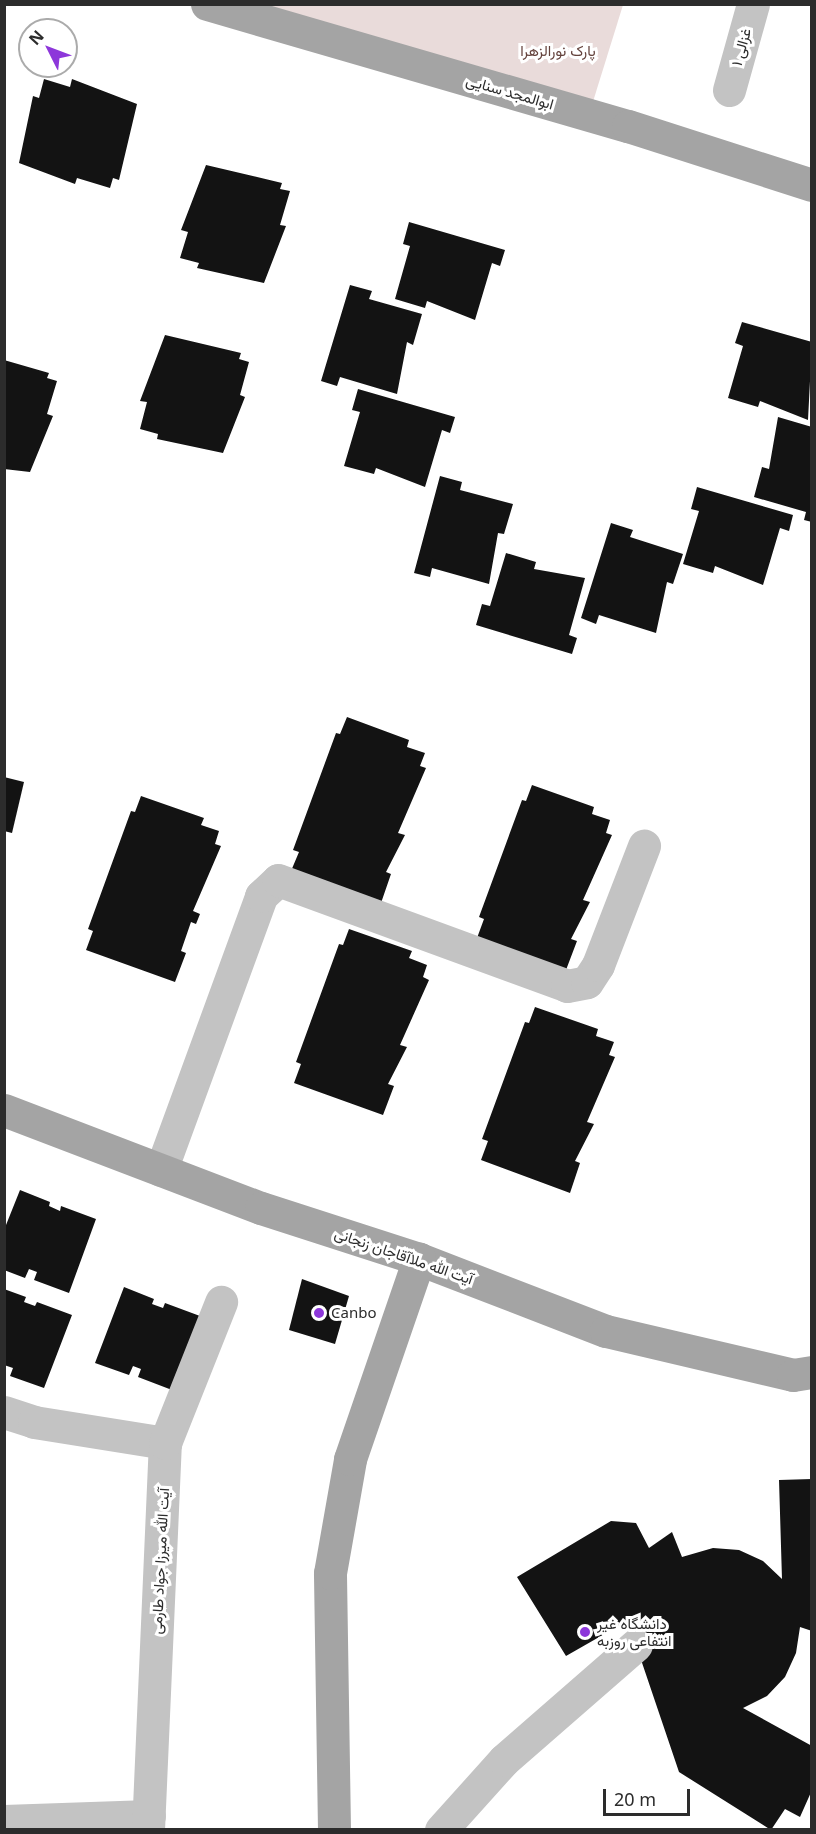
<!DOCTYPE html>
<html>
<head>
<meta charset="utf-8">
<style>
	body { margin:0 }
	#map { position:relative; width:816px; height:1834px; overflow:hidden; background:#fff; font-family:"Noto Sans",Vazirmatn,sans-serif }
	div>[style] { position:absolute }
	.green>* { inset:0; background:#e9dbda }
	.building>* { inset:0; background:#131313 }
	.minor>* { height:33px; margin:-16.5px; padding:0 16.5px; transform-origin:16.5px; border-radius:16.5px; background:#c3c3c3 }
	.major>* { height:33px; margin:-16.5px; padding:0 16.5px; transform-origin:16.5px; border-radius:16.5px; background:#a4a4a4 }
	.dots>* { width:16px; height:16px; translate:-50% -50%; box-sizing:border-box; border:3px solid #fff; border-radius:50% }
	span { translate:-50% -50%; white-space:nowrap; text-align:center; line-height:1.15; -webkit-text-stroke:6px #fff; paint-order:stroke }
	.street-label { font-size:15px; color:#2c2c2c }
	.park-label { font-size:15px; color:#64423c }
	.poi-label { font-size:15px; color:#2c2c2c }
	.left { translate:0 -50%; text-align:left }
	.frame { position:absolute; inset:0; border:6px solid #2c2c2c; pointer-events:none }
	.north { position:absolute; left:18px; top:18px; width:60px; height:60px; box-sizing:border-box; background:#fff; border:2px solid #ababab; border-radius:50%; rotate:312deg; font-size:16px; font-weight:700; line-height:24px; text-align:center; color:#2c2c2c }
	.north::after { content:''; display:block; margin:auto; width:21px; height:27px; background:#8d37da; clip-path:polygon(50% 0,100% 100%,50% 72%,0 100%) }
	.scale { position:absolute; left:603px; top:1789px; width:87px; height:27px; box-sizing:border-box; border:3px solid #2c2c2c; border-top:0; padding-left:8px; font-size:18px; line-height:21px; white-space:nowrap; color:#2c2c2c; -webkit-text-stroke:4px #fff; paint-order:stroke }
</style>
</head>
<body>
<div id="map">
	<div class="green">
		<div style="clip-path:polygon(244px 4px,623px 5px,591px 108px)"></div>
	</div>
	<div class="building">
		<div style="clip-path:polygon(44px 79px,70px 87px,72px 79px,137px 104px,119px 180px,113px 178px,110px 188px,77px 178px,75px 184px,19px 163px,33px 96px,39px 98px)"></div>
		<div style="clip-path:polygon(206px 165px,282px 183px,280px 189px,290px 191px,280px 225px,286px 226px,264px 283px,197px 268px,199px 263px,180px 258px,188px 232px,181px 230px)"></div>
		<div style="clip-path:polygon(409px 222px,505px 250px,500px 266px,492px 263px,475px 320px,427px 301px,425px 308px,395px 299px,410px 246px,403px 244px)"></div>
		<div style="clip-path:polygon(350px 285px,372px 291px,369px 299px,422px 314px,413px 345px,407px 342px,397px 394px,340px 377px,337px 386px,321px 381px)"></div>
		<div style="clip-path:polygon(742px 322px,812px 342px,808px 420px,760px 401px,758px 407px,728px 398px,743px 346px,735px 343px)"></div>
		<div style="clip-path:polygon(165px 335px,241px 353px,239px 359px,249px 362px,240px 395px,245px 397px,223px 453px,157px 439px,158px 434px,140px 429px,147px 402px,140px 401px)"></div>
		<div style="clip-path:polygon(4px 360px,49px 373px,47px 378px,57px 381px,47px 414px,53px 416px,30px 472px,4px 469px)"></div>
		<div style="clip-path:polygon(358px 389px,455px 417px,450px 433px,442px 430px,425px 487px,376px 468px,374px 474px,344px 466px,360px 412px,352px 410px)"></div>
		<div style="clip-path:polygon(778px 417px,812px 427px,812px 522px,804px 520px,806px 512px,754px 497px,762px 467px,769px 469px)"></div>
		<div style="clip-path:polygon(440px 476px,462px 482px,460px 490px,513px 504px,504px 534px,498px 533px,489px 584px,432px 568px,430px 577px,414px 573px)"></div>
		<div style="clip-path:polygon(697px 487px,793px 515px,789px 531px,780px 528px,763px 585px,715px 566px,713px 573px,683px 564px,699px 511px,691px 509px)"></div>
		<div style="clip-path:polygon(611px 523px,633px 530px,630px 537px,683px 554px,673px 584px,667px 582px,656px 633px,599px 615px,596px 624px,581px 618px)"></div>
		<div style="clip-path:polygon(506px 553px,536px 562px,534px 569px,585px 578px,569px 635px,577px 638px,572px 654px,476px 625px,482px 604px,490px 606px)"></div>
		<div style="clip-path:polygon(347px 717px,409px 740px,407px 747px,425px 753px,420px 766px,426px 768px,398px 833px,405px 835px,386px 872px,391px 874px,381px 903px,291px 871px,299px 852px,293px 850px,336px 733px,340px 734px)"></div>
		<div style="clip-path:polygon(4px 777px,24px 782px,12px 833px,4px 831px)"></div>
		<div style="clip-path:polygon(532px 785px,594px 807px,592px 814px,610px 820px,606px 833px,612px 835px,583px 900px,590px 902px,571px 939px,577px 941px,566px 970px,477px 938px,484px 919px,479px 917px,522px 800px,526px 801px)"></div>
		<div style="clip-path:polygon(141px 796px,204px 818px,201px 825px,219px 831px,215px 844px,221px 846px,193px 911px,200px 914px,196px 924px,191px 922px,181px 951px,186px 953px,175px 982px,86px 950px,93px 931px,88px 929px,131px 811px,135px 812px)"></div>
		<div style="clip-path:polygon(349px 929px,412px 951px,409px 958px,427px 965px,423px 977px,429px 980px,400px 1045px,407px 1047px,388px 1084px,394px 1086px,383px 1115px,294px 1083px,301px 1064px,296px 1062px,339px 944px,343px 945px)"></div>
		<div style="clip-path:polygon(535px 1007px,598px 1029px,596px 1036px,614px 1042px,609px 1055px,615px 1057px,587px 1122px,594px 1124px,575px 1161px,580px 1163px,570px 1193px,481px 1160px,488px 1141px,482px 1139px,525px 1022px,529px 1023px)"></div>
		<div style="clip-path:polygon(20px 1190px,50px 1202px,49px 1206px,60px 1211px,61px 1206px,96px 1219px,69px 1293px,34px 1280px,37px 1272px,29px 1269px,25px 1278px,4px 1270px,4px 1230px)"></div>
		<div style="clip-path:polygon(302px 1279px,349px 1296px,335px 1344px,289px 1330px)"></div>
		<div style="clip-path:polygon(124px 1287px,154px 1299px,152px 1304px,163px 1308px,165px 1303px,200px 1316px,172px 1390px,138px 1377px,141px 1369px,133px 1366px,129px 1375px,95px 1363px)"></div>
		<div style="clip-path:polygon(4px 1289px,26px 1297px,24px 1302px,35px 1306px,37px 1302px,72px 1315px,44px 1388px,10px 1376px,13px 1368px,4px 1365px)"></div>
		<div style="clip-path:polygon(812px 1479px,812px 1631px,800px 1627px,796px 1653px,785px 1677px,767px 1696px,743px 1708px,812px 1746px,812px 1790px,800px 1817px,785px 1809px,771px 1830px,679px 1772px,636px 1645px,636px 1616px,566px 1656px,517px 1577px,611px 1521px,636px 1523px,649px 1548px,672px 1532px,682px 1557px,713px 1548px,739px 1550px,763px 1561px,782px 1579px,779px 1480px)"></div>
	</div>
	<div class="minor">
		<div style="left:729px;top:90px;width:89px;rotate:-74.4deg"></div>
		<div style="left:161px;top:1170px;width:292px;rotate:-69.9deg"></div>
		<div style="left:261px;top:896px;width:23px;rotate:-43deg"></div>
		<div style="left:278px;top:880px;width:308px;rotate:20.1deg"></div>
		<div style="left:567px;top:986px;width:20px;rotate:-11deg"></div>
		<div style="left:587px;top:982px;width:20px;rotate:-57deg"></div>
		<div style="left:598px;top:965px;width:128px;rotate:-68.9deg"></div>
		<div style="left:4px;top:1412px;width:32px;rotate:18deg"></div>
		<div style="left:34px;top:1422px;width:133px;rotate:9.1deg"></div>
		<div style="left:4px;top:1821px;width:145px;rotate:-2deg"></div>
		<div style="left:148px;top:1830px;width:387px;rotate:-87.5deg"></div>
		<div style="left:165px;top:1443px;width:152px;rotate:-68.3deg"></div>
		<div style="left:441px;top:1830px;width:94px;rotate:-48deg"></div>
		<div style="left:504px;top:1760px;width:175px;rotate:-41.1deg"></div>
	</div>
	<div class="major">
		<div style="left:207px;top:4px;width:438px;rotate:16.2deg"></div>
		<div style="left:628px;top:126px;width:193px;rotate:17.8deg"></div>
		<div style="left:4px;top:1110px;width:275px;rotate:20.9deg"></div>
		<div style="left:261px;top:1208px;width:166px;rotate:17.9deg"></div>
		<div style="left:419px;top:1259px;width:200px;rotate:21.1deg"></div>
		<div style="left:606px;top:1331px;width:192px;rotate:13.2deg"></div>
		<div style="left:793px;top:1375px;width:19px;rotate:-9deg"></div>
		<div style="left:334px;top:1830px;width:257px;rotate:-90.9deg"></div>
		<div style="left:330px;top:1573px;width:116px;rotate:-80deg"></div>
		<div style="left:350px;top:1459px;width:212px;rotate:-71deg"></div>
	</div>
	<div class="dots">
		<div style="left:319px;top:1313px;background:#8d37da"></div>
		<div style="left:585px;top:1632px;background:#8d37da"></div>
	</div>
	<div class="street-label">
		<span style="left:741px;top:47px;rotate:-75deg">غزالی ۱</span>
		<span style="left:510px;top:92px;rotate:16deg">ابوالمجد سنایی</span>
		<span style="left:404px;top:1256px;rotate:19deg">آیت الله ملاآقاجان زنجانی</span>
		<span style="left:160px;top:1561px;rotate:-87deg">آیت الله میرزا جواد طارمی</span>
	</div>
	<div class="park-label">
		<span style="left:558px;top:51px">پارک نورالزهرا</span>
	</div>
	<div class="poi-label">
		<span class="left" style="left:331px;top:1313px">Canbo</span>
		<span class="left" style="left:597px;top:1632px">دانشگاه غیر<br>انتفاعی روزبه</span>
	</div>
	<div class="frame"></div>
	<div class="north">N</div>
	<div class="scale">20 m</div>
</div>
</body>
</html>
